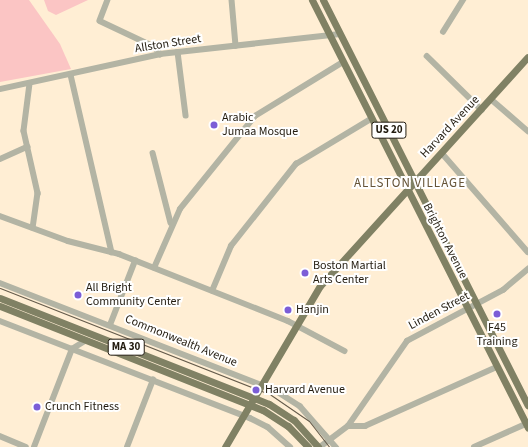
<!DOCTYPE html>
<html>
<head>
<meta charset="utf-8">
<style>
	body { margin:0 }
	#map { position:relative; width:528px; height:447px; overflow:hidden; background:#ffeed4; font-family:"Source Sans 3",sans-serif }
	div>[style] { position:absolute }
	.green>* { inset:0; background:#fbc5c4 }
	.minor>* { height:5.5px; margin:-2.75px; padding:0 2.75px; transform-origin:2.75px; border-radius:2.75px; background:#b3b4a4 }
	.major>* { height:7px; margin:-3.5px; padding:0 3.5px; transform-origin:3.5px; border-radius:3.5px; background:#808164 }
	.tram>* { height:1px; margin:-0.5px; padding:0 0.5px; transform-origin:0.5px; border-radius:0.5px; background:#655b4b }
	.dots>* { width:11px; height:11px; translate:-50% -50%; box-sizing:border-box; border:2px solid #fff; border-radius:50% }
	span { translate:-50% -50%; white-space:nowrap; text-align:center; line-height:1.15; -webkit-text-stroke:4px #fff; paint-order:stroke }
	.shield-label span { padding:1px 3px; background:#fff; border:1px solid; border-radius:3px; -webkit-text-stroke-width:0 }
	.shield-label { font-size:11px; color:#221b0f; font-weight:700 }
	.street-label { font-size:12px; color:#221b0f }
	.poi-label { font-size:12px; color:#221b0f }
	.left { translate:0 -50%; text-align:left }
	.neighbourhood-label { font-size:13px; color:#665437; letter-spacing:1px }
</style>
</head>
<body>
<div id="map">
	<div class="green">
		<div style="clip-path:polygon(0 0,29px 0,60px 44px,71px 69px,0 82px)"></div>
		<div style="clip-path:polygon(44px 0,88px 0,56px 15px,48px 11px)"></div>
	</div>
	<div class="minor">
		<div style="left:108px;top:0;width:22px;rotate:111deg"></div>
		<div style="left:100px;top:21px;width:61px;rotate:25.3deg"></div>
		<div style="left:155px;top:47px;width:9px;rotate:54deg"></div>
		<div style="left:232px;top:0;width:46px;rotate:85deg"></div>
		<div style="left:443px;top:32px;width:38px;rotate:-58deg"></div>
		<div style="left:178px;top:52px;width:64px;rotate:82.8deg"></div>
		<div style="left:427px;top:56px;width:77px;rotate:44.5deg"></div>
		<div style="left:71px;top:75px;width:182px;rotate:77deg"></div>
		<div style="left:30px;top:84px;width:47px;rotate:97.3deg"></div>
		<div style="left:24px;top:131px;width:64px;rotate:77.3deg"></div>
		<div style="left:38px;top:193px;width:35px;rotate:98deg"></div>
		<div style="left:0;top:89px;width:164px;rotate:-12.3deg"></div>
		<div style="left:160px;top:54px;width:181px;rotate:-6.3deg"></div>
		<div style="left:491px;top:99px;width:49px;rotate:40.9deg"></div>
		<div style="left:153px;top:153px;width:72px;rotate:75.6deg"></div>
		<div style="left:442px;top:153px;width:131px;rotate:49deg"></div>
		<div style="left:0;top:159px;width:30px;rotate:-24deg"></div>
		<div style="left:0;top:216px;width:72px;rotate:20.2deg"></div>
		<div style="left:68px;top:241px;width:53px;rotate:14.3deg"></div>
		<div style="left:119px;top:254px;width:182px;rotate:21.6deg"></div>
		<div style="left:288px;top:321px;width:64px;rotate:27.8deg"></div>
		<div style="left:154px;top:268px;width:64px;rotate:-66.2deg"></div>
		<div style="left:180px;top:209px;width:119px;rotate:-51.1deg"></div>
		<div style="left:255px;top:116px;width:103px;rotate:-31.5deg"></div>
		<div style="left:0;top:283px;width:295px;rotate:21.3deg"></div>
		<div style="left:275px;top:390px;width:30px;rotate:33deg"></div>
		<div style="left:300px;top:406px;width:55px;rotate:48.7deg"></div>
		<div style="left:212px;top:291px;width:49px;rotate:-67.1deg"></div>
		<div style="left:231px;top:246px;width:105px;rotate:-51.6deg"></div>
		<div style="left:296px;top:164px;width:87px;rotate:-31deg"></div>
		<div style="left:0;top:321px;width:268px;rotate:21.2deg"></div>
		<div style="left:250px;top:418px;width:20px;rotate:27deg"></div>
		<div style="left:268px;top:427px;width:30px;rotate:42deg"></div>
		<div style="left:110px;top:325px;width:69px;rotate:-68.7deg"></div>
		<div style="left:348px;top:426px;width:17px"></div>
		<div style="left:365px;top:426px;width:145px;rotate:-24.1deg"></div>
		<div style="left:0;top:436px;width:28px;rotate:23deg"></div>
		<div style="left:34px;top:447px;width:105px;rotate:-68.8deg"></div>
		<div style="left:72px;top:349px;width:15px;rotate:-32deg"></div>
		<div style="left:127px;top:447px;width:72px;rotate:-68.8deg"></div>
		<div style="left:320px;top:447px;width:35px;rotate:-37deg"></div>
		<div style="left:348px;top:426px;width:103px;rotate:-55.2deg"></div>
		<div style="left:407px;top:341px;width:109px;rotate:-28deg"></div>
		<div style="left:503px;top:290px;width:33px;rotate:-40deg"></div>
		<div style="left:474px;top:447px;width:59px;rotate:-24deg"></div>
	</div>
	<div class="major">
		<div style="left:312px;top:0;width:479px;rotate:63.2deg"></div>
		<div style="left:323px;top:0;width:454px;rotate:63.2deg"></div>
		<div style="left:0;top:298px;width:289px;rotate:21.5deg"></div>
		<div style="left:269px;top:404px;width:30px;rotate:33deg"></div>
		<div style="left:294px;top:420px;width:36px;rotate:48deg"></div>
		<div style="left:0;top:306px;width:283px;rotate:21.6deg"></div>
		<div style="left:263px;top:410px;width:30px;rotate:33deg"></div>
		<div style="left:288px;top:426px;width:29px;rotate:46deg"></div>
		<div style="left:225px;top:447px;width:187px;rotate:-59.5deg"></div>
		<div style="left:320px;top:286px;width:309px;rotate:-47.8deg"></div>
	</div>
	<div class="tram">
		<div style="left:0;top:288px;width:291px;rotate:21.5deg"></div>
		<div style="left:271px;top:395px;width:46px;rotate:34.4deg"></div>
		<div style="left:309px;top:421px;width:33px;rotate:52deg"></div>
	</div>
	<div class="dots">
		<div style="left:214px;top:125px;background:#7b5dd7"></div>
		<div style="left:305px;top:273px;background:#7b5dd7"></div>
		<div style="left:78px;top:295px;background:#7b5dd7"></div>
		<div style="left:288px;top:310px;background:#7b5dd7"></div>
		<div style="left:497px;top:314px;background:#7b5dd7"></div>
		<div style="left:256px;top:390px;background:#7b5dd7"></div>
		<div style="left:37px;top:407px;background:#7b5dd7"></div>
	</div>
	<div class="shield-label">
		<span style="left:389px;top:130px">US 20</span>
		<span style="left:126px;top:347px">MA 30</span>
	</div>
	<div class="street-label">
		<span style="left:168px;top:44px;rotate:-9deg">Allston Street</span>
		<span style="left:450px;top:127px;rotate:-47deg">Harvard Avenue</span>
		<span style="left:445px;top:241px;rotate:63deg">Brighton Avenue</span>
		<span style="left:439px;top:311px;rotate:-28deg">Linden Street</span>
		<span style="left:181px;top:341px;rotate:22deg">Commonwealth Avenue</span>
	</div>
	<div class="poi-label">
		<span class="left" style="left:222px;top:125px">Arabic<br>Jumaa Mosque</span>
		<span class="left" style="left:313px;top:273px">Boston Martial<br>Arts Center</span>
		<span class="left" style="left:86px;top:295px">All Bright<br>Community Center</span>
		<span class="left" style="left:296px;top:310px">Hanjin</span>
		<span style="left:497px;top:335px">F45<br>Training</span>
		<span class="left" style="left:265px;top:390px">Harvard Avenue</span>
		<span class="left" style="left:45px;top:407px">Crunch Fitness</span>
	</div>
	<div class="neighbourhood-label">
		<span style="left:410px;top:183px">ALLSTON VILLAGE</span>
	</div>
</div>
</body>
</html>
